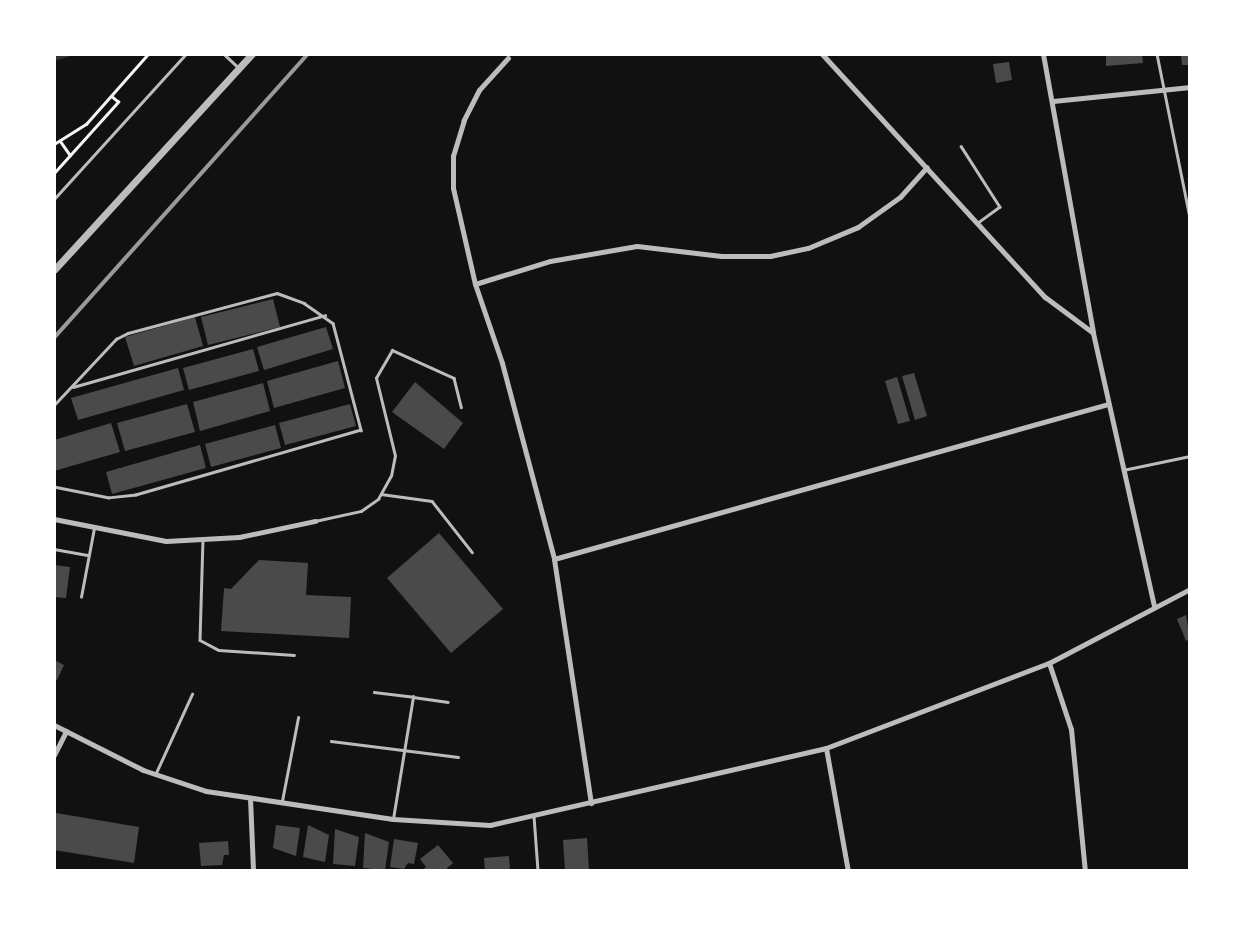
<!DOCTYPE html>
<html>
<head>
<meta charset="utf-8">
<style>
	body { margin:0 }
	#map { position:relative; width:1244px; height:925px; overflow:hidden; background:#111; font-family:Barlow,sans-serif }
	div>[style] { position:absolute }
	.stream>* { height:3.5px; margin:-1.75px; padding:0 1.75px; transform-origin:1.75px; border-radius:1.75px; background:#333 }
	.building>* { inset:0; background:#4a4a4a }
	.path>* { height:2.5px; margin:-1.25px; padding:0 1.25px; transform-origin:1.25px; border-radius:1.25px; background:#f5f5f5 }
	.service>* { height:2.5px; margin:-1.25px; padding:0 1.25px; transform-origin:1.25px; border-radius:1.25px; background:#bcbcbc }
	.minor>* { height:5px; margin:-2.5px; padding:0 2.5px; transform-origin:2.5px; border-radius:2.5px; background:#bcbcbc }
	.tertiary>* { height:7px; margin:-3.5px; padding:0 3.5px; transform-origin:3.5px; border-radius:3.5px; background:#bcbcbc }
	.rail>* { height:3.5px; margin:-1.75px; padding:0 1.75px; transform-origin:1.75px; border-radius:1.75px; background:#9a9a9a }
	span { translate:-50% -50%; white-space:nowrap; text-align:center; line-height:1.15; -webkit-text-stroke:5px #fff; paint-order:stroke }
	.frame { position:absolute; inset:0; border:56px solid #fff; pointer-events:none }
</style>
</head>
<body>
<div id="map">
	<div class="stream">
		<div style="left:54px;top:59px;width:17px;rotate:-17deg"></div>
	</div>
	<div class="building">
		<div style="clip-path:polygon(1106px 54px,1142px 54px,1143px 63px,1106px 66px)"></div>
		<div style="clip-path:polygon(1181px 54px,1190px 54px,1190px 65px,1182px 65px)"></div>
		<div style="clip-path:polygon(1009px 62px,1012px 80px,996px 83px,993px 64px)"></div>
		<div style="clip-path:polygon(273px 299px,280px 327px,208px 345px,201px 317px)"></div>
		<div style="clip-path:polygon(195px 317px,203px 346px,134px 366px,125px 337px)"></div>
		<div style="clip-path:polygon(326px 327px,333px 349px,264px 370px,257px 347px)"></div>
		<div style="clip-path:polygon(253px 349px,259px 371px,189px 390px,183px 368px)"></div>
		<div style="clip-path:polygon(338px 361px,345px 388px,274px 408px,267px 381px)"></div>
		<div style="clip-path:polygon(178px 368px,184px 390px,78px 420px,71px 398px)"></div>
		<div style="clip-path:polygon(914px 373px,927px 416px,915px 420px,902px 376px)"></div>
		<div style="clip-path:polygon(897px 377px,910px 421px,898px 424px,885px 381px)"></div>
		<div style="clip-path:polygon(415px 382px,463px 423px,444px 449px,392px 412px)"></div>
		<div style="clip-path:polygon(263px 383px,270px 411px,200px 431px,193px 402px)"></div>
		<div style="clip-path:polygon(187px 404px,195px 432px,125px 451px,117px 423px)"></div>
		<div style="clip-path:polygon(350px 404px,356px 426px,285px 445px,279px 423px)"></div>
		<div style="clip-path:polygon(111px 423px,120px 452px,54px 471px,54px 440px)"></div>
		<div style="clip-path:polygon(275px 425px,281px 448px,211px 467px,205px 444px)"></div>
		<div style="clip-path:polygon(200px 445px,206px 468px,112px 494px,106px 472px)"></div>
		<div style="clip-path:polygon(439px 533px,503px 609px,451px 653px,387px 578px)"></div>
		<div style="clip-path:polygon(259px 560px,308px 563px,306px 595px,351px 597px,349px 638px,221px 631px,224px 588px,231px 589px)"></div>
		<div style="clip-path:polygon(54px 565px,70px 567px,66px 598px,54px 597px)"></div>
		<div style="clip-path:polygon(1186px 615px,1190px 639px,1186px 641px,1177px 619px)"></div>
		<div style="clip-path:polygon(54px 660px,64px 665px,57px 680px,54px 679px)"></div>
		<div style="clip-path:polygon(56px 813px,139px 827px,134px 863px,54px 850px)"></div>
		<div style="clip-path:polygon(276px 825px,300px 828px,296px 856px,273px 848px)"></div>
		<div style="clip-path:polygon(308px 825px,329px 835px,325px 862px,303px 857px)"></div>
		<div style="clip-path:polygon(335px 829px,359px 837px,355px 866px,333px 864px)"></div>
		<div style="clip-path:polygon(365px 833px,389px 842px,385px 870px,363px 868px)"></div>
		<div style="clip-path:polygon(587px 838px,589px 871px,565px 871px,563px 840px)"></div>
		<div style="clip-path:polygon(394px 839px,418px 843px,414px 864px,408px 863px,404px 869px,390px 867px)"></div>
		<div style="clip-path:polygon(228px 841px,229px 855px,224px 855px,222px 865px,201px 866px,199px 843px)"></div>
		<div style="clip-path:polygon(438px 845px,453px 863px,444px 871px,421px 871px,426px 867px,420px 859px)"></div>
		<div style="clip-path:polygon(509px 856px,510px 871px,485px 871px,484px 858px)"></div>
	</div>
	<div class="path">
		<div style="left:61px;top:142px;width:16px;rotate:55deg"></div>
		<div style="left:54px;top:144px;width:38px;rotate:-32deg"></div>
		<div style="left:86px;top:124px;width:94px;rotate:-48.5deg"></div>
		<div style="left:54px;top:173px;width:96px;rotate:-48deg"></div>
		<div style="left:118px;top:102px;width:8px;rotate:-140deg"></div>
	</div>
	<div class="service">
		<div style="left:224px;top:54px;width:18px;rotate:43deg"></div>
		<div style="left:1157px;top:54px;width:167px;rotate:78.6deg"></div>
		<div style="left:961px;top:146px;width:72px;rotate:57.4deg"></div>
		<div style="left:1000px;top:207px;width:26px;rotate:144deg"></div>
		<div style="left:54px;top:199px;width:196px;rotate:-47.7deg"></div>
		<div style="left:73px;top:387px;width:262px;rotate:-15.9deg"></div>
		<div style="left:54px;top:405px;width:91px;rotate:-46.8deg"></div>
		<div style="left:116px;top:339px;width:13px;rotate:-27deg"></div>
		<div style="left:128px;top:333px;width:154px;rotate:-15deg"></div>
		<div style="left:277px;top:293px;width:29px;rotate:20deg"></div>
		<div style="left:304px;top:303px;width:35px;rotate:35deg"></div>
		<div style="left:333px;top:323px;width:111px;rotate:75.3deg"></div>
		<div style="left:361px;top:430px;width:234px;rotate:163.9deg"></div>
		<div style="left:136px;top:495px;width:27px;rotate:174deg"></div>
		<div style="left:109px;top:498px;width:56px;rotate:-168.7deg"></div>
		<div style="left:1123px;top:470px;width:68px;rotate:-11.8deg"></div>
		<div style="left:381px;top:494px;width:51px;rotate:7.8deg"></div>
		<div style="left:432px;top:501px;width:65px;rotate:51.9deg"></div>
		<div style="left:315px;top:521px;width:47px;rotate:-12.3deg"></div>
		<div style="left:361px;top:511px;width:21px;rotate:-35deg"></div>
		<div style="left:378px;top:499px;width:26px;rotate:-61deg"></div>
		<div style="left:391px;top:476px;width:20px;rotate:-79deg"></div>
		<div style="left:395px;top:456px;width:80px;rotate:-103.7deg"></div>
		<div style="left:376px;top:378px;width:32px;rotate:-60deg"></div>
		<div style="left:392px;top:350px;width:68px;rotate:24.3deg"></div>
		<div style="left:454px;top:378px;width:30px;rotate:76deg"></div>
		<div style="left:203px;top:539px;width:101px;rotate:91.7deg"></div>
		<div style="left:200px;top:640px;width:21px;rotate:28deg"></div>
		<div style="left:219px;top:650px;width:75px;rotate:3.8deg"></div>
		<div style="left:54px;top:549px;width:35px;rotate:10deg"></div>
		<div style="left:81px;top:597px;width:70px;rotate:-79.3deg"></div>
		<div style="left:374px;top:692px;width:39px;rotate:7deg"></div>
		<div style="left:331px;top:741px;width:128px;rotate:7.2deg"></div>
		<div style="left:155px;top:775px;width:89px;rotate:-65.4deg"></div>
		<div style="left:282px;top:801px;width:85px;rotate:-79.1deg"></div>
		<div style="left:534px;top:816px;width:55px;rotate:85.8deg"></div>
		<div style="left:393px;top:819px;width:124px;rotate:-80.7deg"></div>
		<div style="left:413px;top:697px;width:35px;rotate:8deg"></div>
	</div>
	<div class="minor">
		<div style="left:822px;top:54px;width:330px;rotate:47.5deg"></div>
		<div style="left:1045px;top:297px;width:59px;rotate:36.7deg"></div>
		<div style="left:1043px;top:54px;width:283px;rotate:79.8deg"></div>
		<div style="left:1093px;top:333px;width:281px;rotate:77.4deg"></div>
		<div style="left:508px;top:58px;width:43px;rotate:132.2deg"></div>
		<div style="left:479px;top:90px;width:34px;rotate:117deg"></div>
		<div style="left:464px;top:120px;width:38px;rotate:107deg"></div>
		<div style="left:453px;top:156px;width:32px;rotate:90deg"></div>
		<div style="left:453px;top:188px;width:98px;rotate:77.1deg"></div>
		<div style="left:475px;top:284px;width:83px;rotate:71.1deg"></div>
		<div style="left:502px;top:363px;width:203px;rotate:75.1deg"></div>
		<div style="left:554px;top:559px;width:247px;rotate:81.4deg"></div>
		<div style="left:1053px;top:101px;width:138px;rotate:-5.8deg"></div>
		<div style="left:475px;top:284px;width:78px;rotate:-17deg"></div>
		<div style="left:550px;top:261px;width:88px;rotate:-9.8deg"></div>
		<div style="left:637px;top:246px;width:85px;rotate:6.8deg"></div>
		<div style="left:721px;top:256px;width:49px"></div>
		<div style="left:770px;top:256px;width:39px;rotate:-12deg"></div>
		<div style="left:808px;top:248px;width:54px;rotate:-22.8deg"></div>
		<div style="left:858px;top:227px;width:52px;rotate:-35.5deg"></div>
		<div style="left:900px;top:197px;width:40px;rotate:-48deg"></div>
		<div style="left:54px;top:519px;width:114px;rotate:11.1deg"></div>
		<div style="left:166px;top:541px;width:73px;rotate:-3.1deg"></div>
		<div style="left:239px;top:537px;width:78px;rotate:-11.9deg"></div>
		<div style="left:554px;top:559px;width:575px;rotate:-15.63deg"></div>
		<div style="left:1049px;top:663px;width:70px;rotate:71.6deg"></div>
		<div style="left:1071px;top:729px;width:143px;rotate:84.4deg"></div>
		<div style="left:54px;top:725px;width:100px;rotate:26.8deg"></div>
		<div style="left:143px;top:770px;width:66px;rotate:18.4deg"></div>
		<div style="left:206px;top:791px;width:189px;rotate:8.5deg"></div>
		<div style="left:393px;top:819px;width:97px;rotate:3.5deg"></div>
		<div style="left:490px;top:825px;width:345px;rotate:-12.9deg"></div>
		<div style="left:826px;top:748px;width:239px;rotate:-20.9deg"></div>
		<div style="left:1049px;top:663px;width:159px;rotate:-27.7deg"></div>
		<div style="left:826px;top:748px;width:125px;rotate:79.9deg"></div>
		<div style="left:54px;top:755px;width:27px;rotate:-63deg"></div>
		<div style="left:250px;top:798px;width:73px;rotate:87.6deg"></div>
	</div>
	<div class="tertiary">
		<div style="left:54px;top:270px;width:293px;rotate:-47.5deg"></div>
	</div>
	<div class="rail">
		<div style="left:54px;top:338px;width:381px;rotate:-48.2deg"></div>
	</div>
	<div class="frame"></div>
</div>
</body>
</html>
